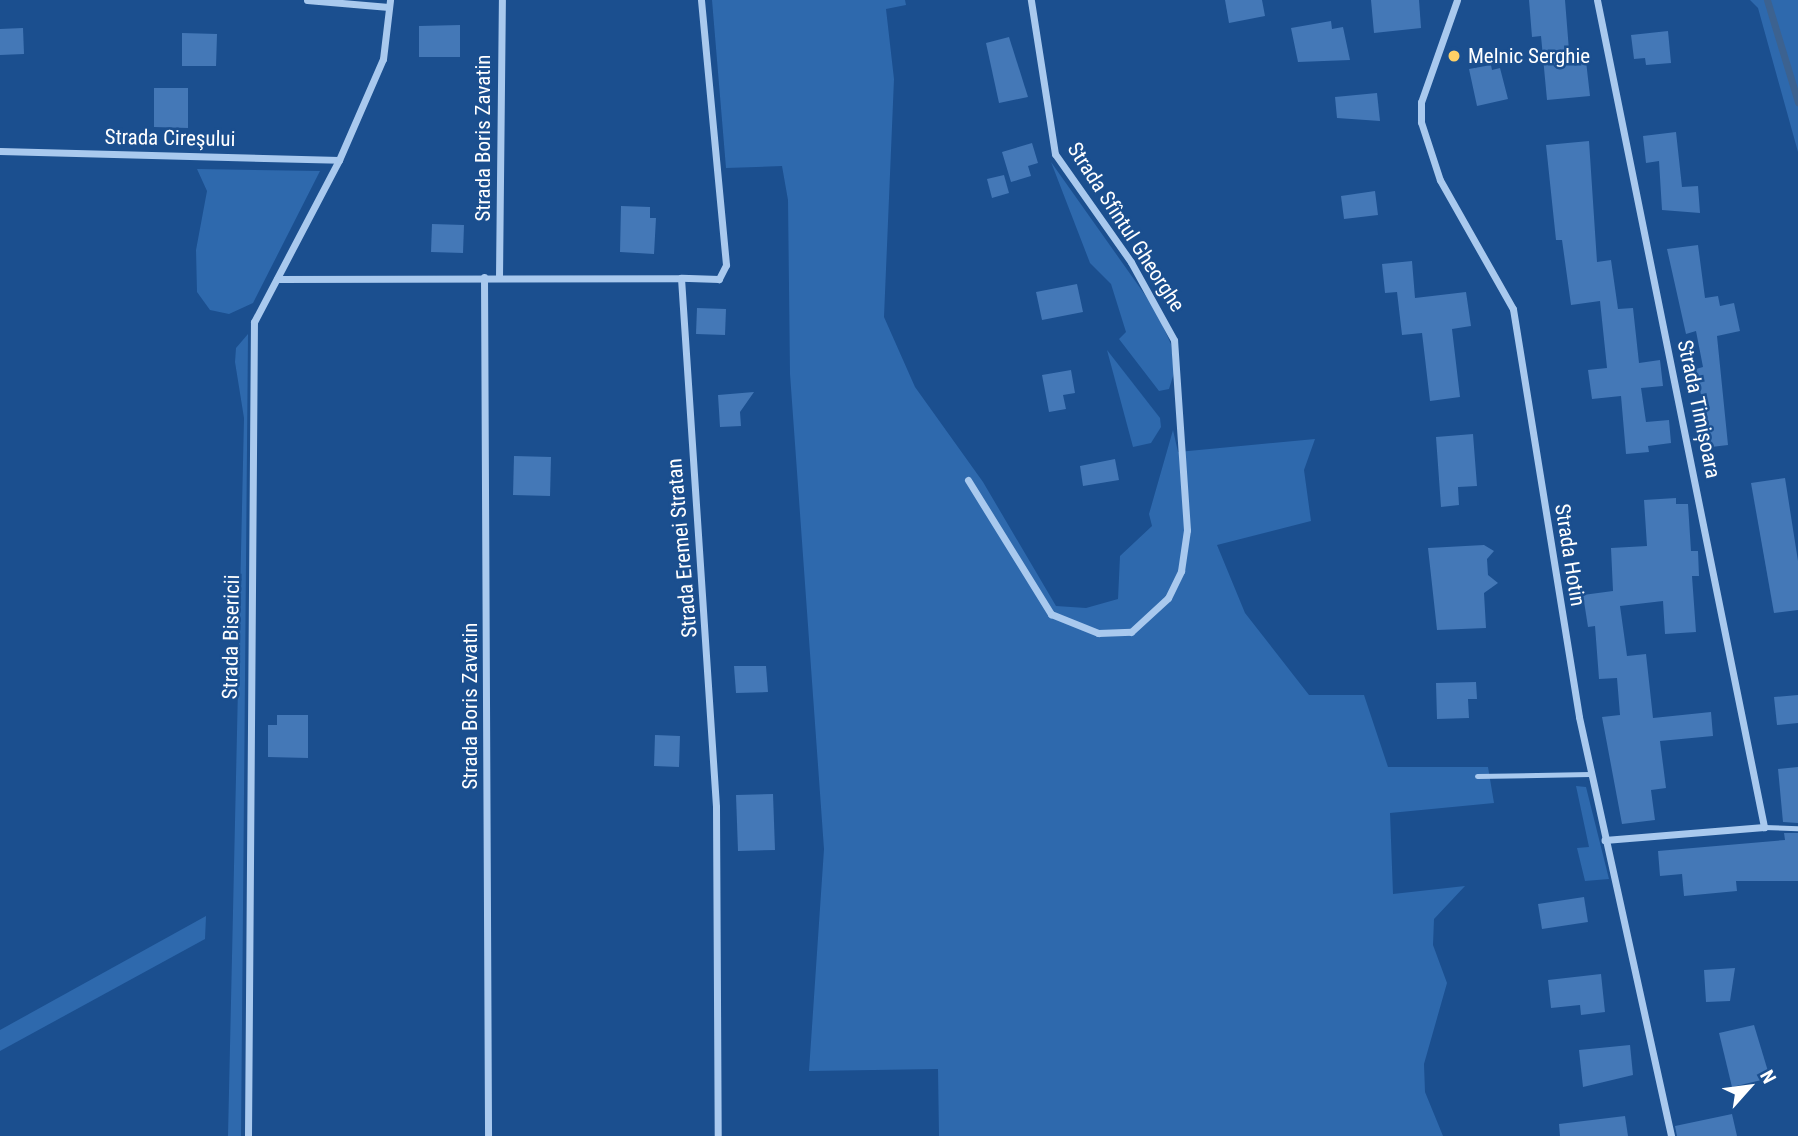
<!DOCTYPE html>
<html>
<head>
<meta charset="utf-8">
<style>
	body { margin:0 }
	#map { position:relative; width:1798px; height:1136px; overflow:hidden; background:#1b4f8f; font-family:"Roboto Condensed",sans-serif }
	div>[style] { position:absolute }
	.green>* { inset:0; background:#2e69ad }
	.stream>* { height:7px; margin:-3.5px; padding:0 3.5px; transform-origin:3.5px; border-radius:3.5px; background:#3c6290 }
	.building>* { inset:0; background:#4478b7 }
	.lane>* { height:5px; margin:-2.5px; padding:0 2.5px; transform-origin:2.5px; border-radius:2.5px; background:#a9c9ee }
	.street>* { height:7px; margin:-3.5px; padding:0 3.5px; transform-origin:3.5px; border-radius:3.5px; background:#a9c9ee }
	.dots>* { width:19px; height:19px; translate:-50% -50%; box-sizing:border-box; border:4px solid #1b4f8f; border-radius:50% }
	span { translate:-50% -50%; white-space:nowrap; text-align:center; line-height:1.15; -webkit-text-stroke:5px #1b4f8f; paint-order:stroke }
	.poi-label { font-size:21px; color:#fff }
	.left { translate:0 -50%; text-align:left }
	.street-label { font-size:21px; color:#fff }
	.north { position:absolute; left:1714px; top:1052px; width:70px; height:70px; -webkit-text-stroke:5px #1b4f8f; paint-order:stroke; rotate:62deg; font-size:19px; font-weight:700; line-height:28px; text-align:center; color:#fff }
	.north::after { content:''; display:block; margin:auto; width:24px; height:32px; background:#fff; clip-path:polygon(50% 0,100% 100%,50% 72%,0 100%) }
</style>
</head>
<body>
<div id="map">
	<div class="green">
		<div style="clip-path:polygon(712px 0,905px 0,906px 5px,886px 9px,894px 79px,884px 317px,915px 387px,983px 482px,1056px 606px,1086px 608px,1118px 599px,1120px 556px,1152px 526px,1149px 514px,1173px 430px,1178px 452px,1315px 439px,1304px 470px,1311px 521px,1217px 545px,1245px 613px,1309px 695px,1364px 695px,1388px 767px,1488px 767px,1494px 803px,1390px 813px,1393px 894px,1465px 886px,1434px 919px,1433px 945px,1447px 983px,1424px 1064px,1425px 1092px,1443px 1136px,939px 1136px,938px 1069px,809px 1071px,824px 849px,790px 374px,788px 200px,782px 166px,726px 168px)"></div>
		<div style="clip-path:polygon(1750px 0,1798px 0,1798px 152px,1758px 8px)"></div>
		<div style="clip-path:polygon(1051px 162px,1155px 309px,1171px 344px,1174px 373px,1169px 389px,1159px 391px,1119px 339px,1126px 332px,1111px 284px,1090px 263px)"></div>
		<div style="clip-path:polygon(197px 169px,320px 171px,253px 303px,229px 314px,210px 310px,197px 292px,196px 250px,207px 191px)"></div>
		<div style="clip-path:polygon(248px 334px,241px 1136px,228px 1136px,244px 418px,235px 362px,236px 348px)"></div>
		<div style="clip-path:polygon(1107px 350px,1160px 418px,1161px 427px,1151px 443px,1133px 447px)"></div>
		<div style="clip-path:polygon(1576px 786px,1586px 787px,1609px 879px,1585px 881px,1577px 848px,1589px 847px)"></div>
		<div style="clip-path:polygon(206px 916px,205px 939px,0 1051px,0 1030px)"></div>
	</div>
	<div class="stream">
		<div style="left:1767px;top:0;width:107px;rotate:73.1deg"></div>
	</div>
	<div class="building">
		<div style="clip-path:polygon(1225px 0,1262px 0,1265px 16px,1229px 23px)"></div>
		<div style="clip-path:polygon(1371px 0,1419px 0,1421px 28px,1374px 33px)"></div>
		<div style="clip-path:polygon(1529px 0,1565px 0,1570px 63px,1586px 61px,1590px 96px,1547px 100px,1541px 36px,1532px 37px)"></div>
		<div style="clip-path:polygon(1331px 21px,1332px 29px,1343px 27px,1350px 60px,1298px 62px,1291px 28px)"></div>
		<div style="clip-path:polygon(460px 25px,460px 57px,419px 57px,419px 26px)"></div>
		<div style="clip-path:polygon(23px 28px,24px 54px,0 55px,0 29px)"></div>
		<div style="clip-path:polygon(1668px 31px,1671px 63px,1646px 65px,1645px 58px,1634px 59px,1631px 35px)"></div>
		<div style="clip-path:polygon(182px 33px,217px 34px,216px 66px,182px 66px)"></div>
		<div style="clip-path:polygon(1009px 37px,1028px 97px,999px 103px,986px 43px)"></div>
		<div style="clip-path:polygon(1491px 65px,1492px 70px,1500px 68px,1508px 99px,1477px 106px,1469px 69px)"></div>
		<div style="clip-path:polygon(154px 88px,188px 88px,188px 128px,154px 127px)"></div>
		<div style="clip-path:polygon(1377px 93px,1380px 121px,1337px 118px,1335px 97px)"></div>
		<div style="clip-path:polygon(1676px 132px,1682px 187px,1698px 186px,1700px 213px,1662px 210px,1659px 161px,1646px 163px,1643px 136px)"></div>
		<div style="clip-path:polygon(1589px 141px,1597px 262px,1611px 260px,1618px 309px,1633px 308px,1639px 363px,1660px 360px,1663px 386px,1641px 388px,1646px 422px,1669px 420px,1671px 443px,1648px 446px,1649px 452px,1626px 454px,1621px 396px,1592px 399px,1588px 370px,1607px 368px,1600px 301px,1571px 305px,1562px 240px,1556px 240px,1546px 145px)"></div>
		<div style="clip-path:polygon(1032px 143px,1038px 163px,1028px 166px,1031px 176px,1011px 182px,1002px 152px)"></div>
		<div style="clip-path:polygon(1004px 175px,1009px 193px,992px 198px,987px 179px)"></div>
		<div style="clip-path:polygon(1375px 191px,1378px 215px,1344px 219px,1341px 196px)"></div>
		<div style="clip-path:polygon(621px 206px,650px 207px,650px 218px,656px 218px,654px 254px,620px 252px)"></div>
		<div style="clip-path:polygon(432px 224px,464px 225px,463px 253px,431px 252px)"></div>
		<div style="clip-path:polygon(1698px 245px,1705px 298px,1718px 296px,1720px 306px,1734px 303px,1740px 331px,1717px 336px,1728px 445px,1711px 447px,1696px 369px,1703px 367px,1696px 331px,1686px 334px,1667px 249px)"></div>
		<div style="clip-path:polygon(1412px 261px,1415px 298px,1466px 292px,1471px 326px,1452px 329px,1460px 397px,1430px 401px,1422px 333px,1402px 335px,1397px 292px,1385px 293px,1382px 264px)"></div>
		<div style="clip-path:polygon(1077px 284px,1083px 312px,1042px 320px,1036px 292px)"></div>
		<div style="clip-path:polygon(697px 308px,726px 309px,725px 335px,696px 334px)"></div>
		<div style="clip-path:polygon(1071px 370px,1075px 393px,1063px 395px,1066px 409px,1049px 412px,1042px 375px)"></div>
		<div style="clip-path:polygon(754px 392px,740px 412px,741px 426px,720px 427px,718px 395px)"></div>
		<div style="clip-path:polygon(1473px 434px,1477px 486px,1458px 487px,1459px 505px,1441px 507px,1436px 437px)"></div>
		<div style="clip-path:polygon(514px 456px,551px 457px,550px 496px,513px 495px)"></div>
		<div style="clip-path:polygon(1115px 459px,1119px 480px,1083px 486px,1080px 466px)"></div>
		<div style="clip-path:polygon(1785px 478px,1798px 561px,1798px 610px,1774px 613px,1751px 483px)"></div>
		<div style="clip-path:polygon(1676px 498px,1676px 504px,1688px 504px,1691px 551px,1698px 551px,1699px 576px,1692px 576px,1696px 632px,1665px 634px,1663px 601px,1620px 606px,1627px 656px,1646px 654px,1653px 718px,1711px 712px,1713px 736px,1660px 741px,1666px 788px,1651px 790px,1655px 820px,1622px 824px,1602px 717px,1620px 715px,1617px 678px,1599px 679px,1595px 626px,1588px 627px,1583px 595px,1613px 591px,1611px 548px,1647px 546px,1644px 500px)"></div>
		<div style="clip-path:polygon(1484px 545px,1494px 551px,1487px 559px,1488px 575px,1498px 583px,1484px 593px,1486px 628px,1437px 630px,1428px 548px)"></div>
		<div style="clip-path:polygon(734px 666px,766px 666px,768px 692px,736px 693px)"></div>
		<div style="clip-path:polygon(1476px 682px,1477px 699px,1468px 699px,1469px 718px,1437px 719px,1436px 683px)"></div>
		<div style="clip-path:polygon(1798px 695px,1798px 723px,1777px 725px,1774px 697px)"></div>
		<div style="clip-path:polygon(277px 715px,308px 715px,308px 758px,268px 757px,268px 725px,277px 725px)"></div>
		<div style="clip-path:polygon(655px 735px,680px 736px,679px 767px,654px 766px)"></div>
		<div style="clip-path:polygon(1798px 767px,1798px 823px,1783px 822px,1778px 769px)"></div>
		<div style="clip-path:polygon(773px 794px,775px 850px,738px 851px,736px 795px)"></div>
		<div style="clip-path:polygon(1784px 833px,1798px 833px,1798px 881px,1736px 881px,1737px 891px,1684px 896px,1682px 874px,1660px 876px,1658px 851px,1785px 840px)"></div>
		<div style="clip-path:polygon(1584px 897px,1588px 922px,1542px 929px,1538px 904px)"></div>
		<div style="clip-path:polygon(1735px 968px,1730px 1001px,1706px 1002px,1704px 970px)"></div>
		<div style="clip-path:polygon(1601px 974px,1605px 1012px,1581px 1015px,1580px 1005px,1551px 1008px,1548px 980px)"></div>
		<div style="clip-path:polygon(1754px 1025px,1770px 1078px,1732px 1087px,1719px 1033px)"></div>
		<div style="clip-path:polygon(1630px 1045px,1633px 1075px,1583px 1087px,1579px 1050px)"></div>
		<div style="clip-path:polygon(1732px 1114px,1737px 1136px,1677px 1136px,1675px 1126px)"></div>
		<div style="clip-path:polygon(1625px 1116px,1628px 1136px,1560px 1136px,1559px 1124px)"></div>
	</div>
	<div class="lane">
		<div style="left:1477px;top:776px;width:113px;rotate:-1deg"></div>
		<div style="left:1764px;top:827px;width:34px;rotate:2deg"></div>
	</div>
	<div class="street">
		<div style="left:307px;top:0;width:82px;rotate:4.9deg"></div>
		<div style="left:701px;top:0;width:266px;rotate:84.6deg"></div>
		<div style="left:726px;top:265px;width:16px;rotate:117deg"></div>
		<div style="left:719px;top:279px;width:38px;rotate:-178deg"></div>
		<div style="left:681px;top:278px;width:530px;rotate:86.21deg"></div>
		<div style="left:716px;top:807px;width:329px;rotate:89.7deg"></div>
		<div style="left:1457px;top:0;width:108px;rotate:109.4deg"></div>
		<div style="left:1421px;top:102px;width:20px;rotate:90deg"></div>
		<div style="left:1421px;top:122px;width:61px;rotate:71.9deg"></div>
		<div style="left:1440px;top:180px;width:148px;rotate:60.5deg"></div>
		<div style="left:1513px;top:309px;width:413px;rotate:80.8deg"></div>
		<div style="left:1579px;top:717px;width:429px;rotate:77.6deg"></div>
		<div style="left:1597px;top:0;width:844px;rotate:78.58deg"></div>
		<div style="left:1764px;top:827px;width:160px;rotate:175.3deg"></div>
		<div style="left:0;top:151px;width:339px;rotate:1.5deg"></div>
		<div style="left:484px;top:277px;width:859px;rotate:89.73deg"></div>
		<div style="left:499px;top:277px;width:277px;rotate:-89.4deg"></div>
		<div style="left:277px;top:279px;width:404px;rotate:-0.1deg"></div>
		<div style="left:968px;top:480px;width:158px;rotate:58.2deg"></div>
		<div style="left:1051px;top:614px;width:51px;rotate:22deg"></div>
		<div style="left:1098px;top:633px;width:33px;rotate:-2deg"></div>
		<div style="left:1131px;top:632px;width:50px;rotate:-42.6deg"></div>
		<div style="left:1168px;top:598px;width:30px;rotate:-64deg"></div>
		<div style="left:1181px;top:571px;width:41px;rotate:-81.7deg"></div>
		<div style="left:1187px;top:530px;width:190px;rotate:-93.9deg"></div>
		<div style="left:1174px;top:340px;width:89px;rotate:-118.9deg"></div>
		<div style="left:1131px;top:262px;width:132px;rotate:-125.1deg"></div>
		<div style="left:1055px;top:154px;width:156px;rotate:-98.9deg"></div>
		<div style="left:248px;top:1136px;width:814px;rotate:-89.58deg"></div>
		<div style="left:254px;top:322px;width:183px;rotate:-62.3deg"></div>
		<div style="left:339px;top:160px;width:110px;rotate:-66.5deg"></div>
		<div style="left:383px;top:59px;width:59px;rotate:-83.2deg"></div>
	</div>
	<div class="dots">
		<div style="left:1454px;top:56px;background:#ffd166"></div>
	</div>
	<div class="poi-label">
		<span class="left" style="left:1468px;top:56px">Melnic Serghie</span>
	</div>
	<div class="street-label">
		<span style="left:170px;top:138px;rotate:1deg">Strada Cireşului</span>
		<span style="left:483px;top:138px;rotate:-90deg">Strada Boris Zavatin</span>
		<span style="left:1126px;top:227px;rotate:57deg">Strada Sfîntul Gheorghe</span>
		<span style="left:1699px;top:409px;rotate:78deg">Strada Timișoara</span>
		<span style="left:682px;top:548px;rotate:-95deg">Strada Eremei Stratan</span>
		<span style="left:1570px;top:555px;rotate:81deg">Strada Hotin</span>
		<span style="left:231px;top:637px;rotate:-89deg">Strada Bisericii</span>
		<span style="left:470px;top:706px;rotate:-90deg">Strada Boris Zavatin</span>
	</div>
	<div class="north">N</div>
</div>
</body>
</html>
